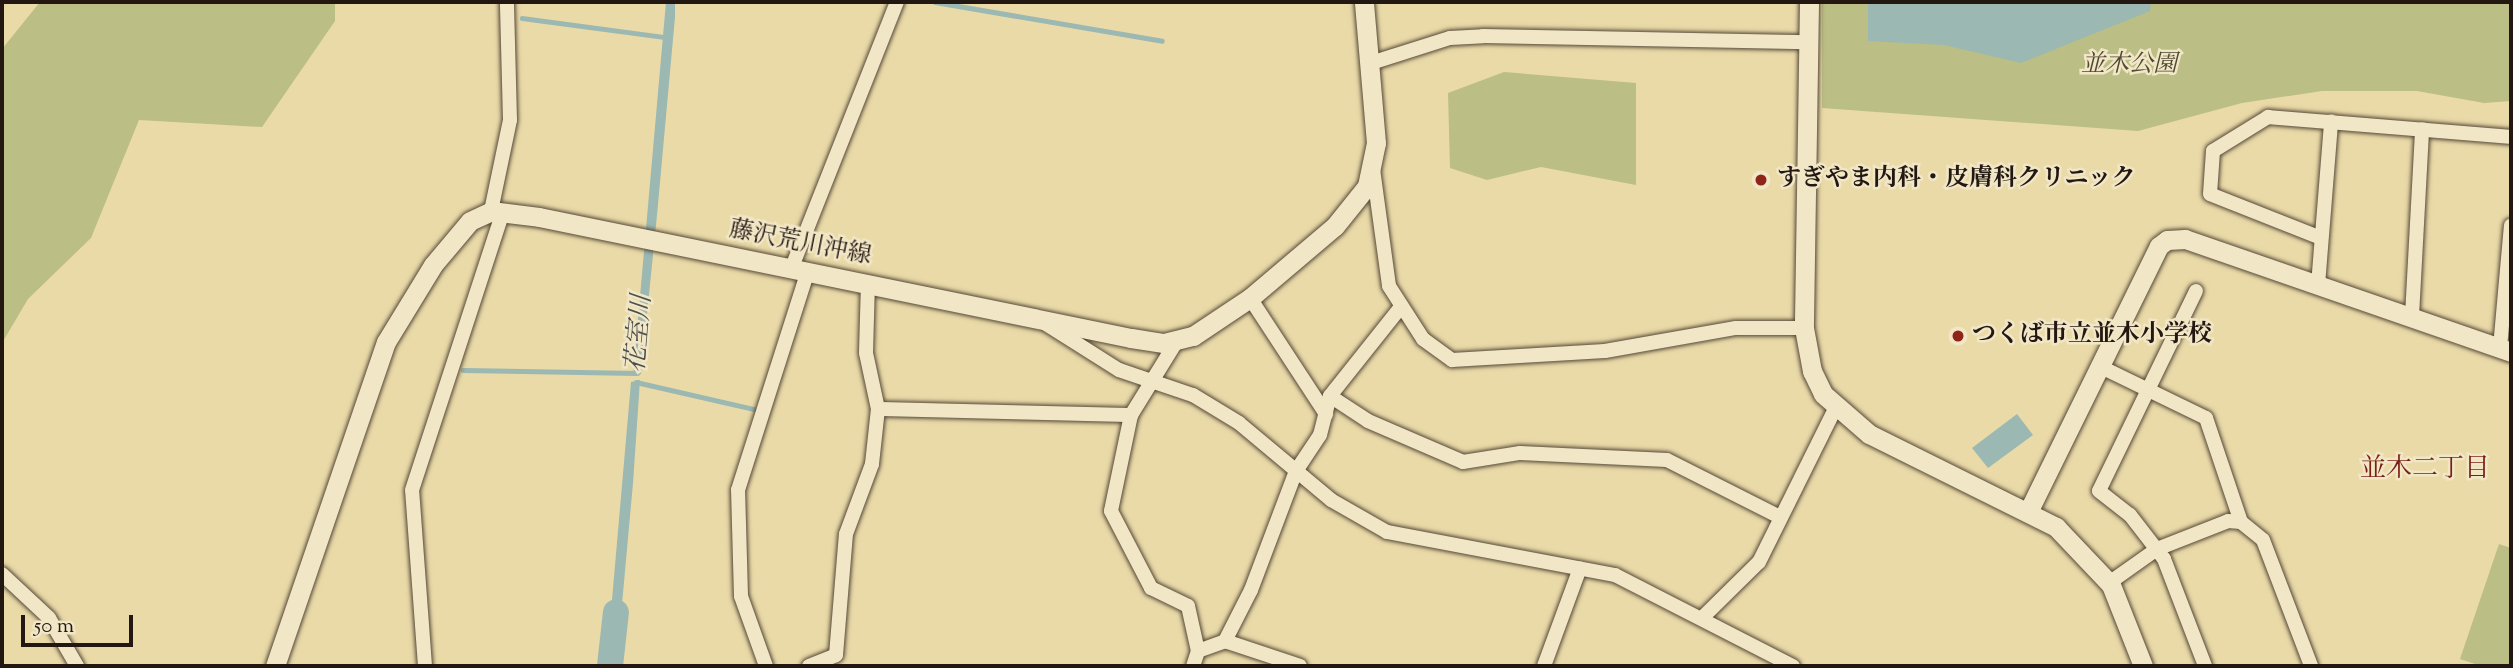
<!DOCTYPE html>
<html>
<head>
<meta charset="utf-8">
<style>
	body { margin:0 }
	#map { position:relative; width:2513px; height:668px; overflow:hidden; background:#eadaa8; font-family:"Sorts Mill Goudy","Noto Serif JP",serif }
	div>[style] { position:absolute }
	.green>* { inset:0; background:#bbbe85 }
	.water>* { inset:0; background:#9bb8b2 }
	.stream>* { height:4.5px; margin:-2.25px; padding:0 2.25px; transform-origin:2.25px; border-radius:2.25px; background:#9bb8b2 }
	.river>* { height:26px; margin:-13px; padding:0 13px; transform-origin:13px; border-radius:13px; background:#9bb8b2 }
	.roads { filter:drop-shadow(0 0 2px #554838) drop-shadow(0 0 2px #554838) }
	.street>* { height:14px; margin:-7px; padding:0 7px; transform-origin:7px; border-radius:7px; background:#f1e7c6 }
	.secondary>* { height:19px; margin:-9.5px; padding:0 9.5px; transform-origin:9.5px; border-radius:9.5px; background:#f1e7c6 }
	.dots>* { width:19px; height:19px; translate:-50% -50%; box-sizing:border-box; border:4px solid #f1e7c6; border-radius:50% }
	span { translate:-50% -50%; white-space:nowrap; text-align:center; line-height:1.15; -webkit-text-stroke:5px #f1e7c6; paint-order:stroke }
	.park-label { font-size:24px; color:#514934; font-style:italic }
	.poi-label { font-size:24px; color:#231712; font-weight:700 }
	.left { translate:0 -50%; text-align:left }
	.street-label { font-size:24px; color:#231712 }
	.water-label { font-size:26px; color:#4d4f4a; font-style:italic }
	.neighbourhood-label { font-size:26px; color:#7a1f14 }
	.frame { position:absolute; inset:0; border:4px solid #231712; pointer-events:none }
	.scale { position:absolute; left:21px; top:615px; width:112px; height:32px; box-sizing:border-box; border:4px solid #231712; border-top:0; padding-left:9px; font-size:21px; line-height:24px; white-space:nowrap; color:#231712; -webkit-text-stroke:5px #f1e7c6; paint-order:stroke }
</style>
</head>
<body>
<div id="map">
	<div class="green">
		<div style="clip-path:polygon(40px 2px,335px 2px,335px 21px,262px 127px,139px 120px,91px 238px,28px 299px,2px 343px,2px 49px)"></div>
		<div style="clip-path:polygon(1822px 2px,2511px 2px,2511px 101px,2484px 103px,2417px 91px,2322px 91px,2242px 103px,2138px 131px,1822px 108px)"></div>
		<div style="clip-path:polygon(1504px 72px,1636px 83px,1636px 185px,1541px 167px,1487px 180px,1450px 168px,1448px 93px)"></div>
		<div style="clip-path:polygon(2499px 544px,2511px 548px,2511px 666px,2481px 666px,2460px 659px)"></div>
	</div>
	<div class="water">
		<div style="clip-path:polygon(666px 2px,675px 2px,675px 17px,657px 215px,641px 374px,633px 376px)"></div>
		<div style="clip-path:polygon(1868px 2px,2151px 2px,2150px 11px,2021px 63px,1944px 45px,1868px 41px)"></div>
		<div style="clip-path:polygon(640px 380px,633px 483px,618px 648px,608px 646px,631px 382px)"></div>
		<div style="clip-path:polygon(2017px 414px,2033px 435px,1988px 468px,1972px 448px)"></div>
	</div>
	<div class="stream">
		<div style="left:935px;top:2px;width:230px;rotate:9.7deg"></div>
		<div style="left:522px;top:18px;width:144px;rotate:7.6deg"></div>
		<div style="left:463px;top:370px;width:174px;rotate:1deg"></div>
		<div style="left:636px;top:382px;width:121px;rotate:12.9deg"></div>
	</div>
	<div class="river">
		<div style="left:610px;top:666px;width:54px;rotate:-83.7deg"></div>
	</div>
	<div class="roads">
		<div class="street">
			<div style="left:1371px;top:63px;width:83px;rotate:-17.6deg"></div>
			<div style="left:1450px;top:38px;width:33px;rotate:-3deg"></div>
			<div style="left:1483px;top:36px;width:325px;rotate:1.1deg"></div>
			<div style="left:1373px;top:169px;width:118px;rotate:82.2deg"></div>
			<div style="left:1389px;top:286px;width:63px;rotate:57.3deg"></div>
			<div style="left:1423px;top:339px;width:36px;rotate:36deg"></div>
			<div style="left:1452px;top:360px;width:153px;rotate:-3.4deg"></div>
			<div style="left:1605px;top:351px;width:133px;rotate:-10deg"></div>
			<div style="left:1736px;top:328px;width:68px"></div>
			<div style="left:491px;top:211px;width:93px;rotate:-78.2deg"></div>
			<div style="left:510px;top:120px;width:118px;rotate:-91.5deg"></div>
			<div style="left:2321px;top:238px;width:119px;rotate:-158.4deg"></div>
			<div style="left:2210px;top:194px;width:43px;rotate:-86deg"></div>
			<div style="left:2213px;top:151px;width:65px;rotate:-31.7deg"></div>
			<div style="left:2268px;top:117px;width:244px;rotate:4.7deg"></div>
			<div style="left:792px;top:267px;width:285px;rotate:-68.4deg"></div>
			<div style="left:2318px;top:285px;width:164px;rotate:-85.4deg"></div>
			<div style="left:2196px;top:291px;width:222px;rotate:115.9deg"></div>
			<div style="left:2099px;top:491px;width:39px;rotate:38deg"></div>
			<div style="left:2130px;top:515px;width:56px;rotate:52.3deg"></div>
			<div style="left:2164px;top:559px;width:115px;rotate:69deg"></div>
			<div style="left:1250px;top:298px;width:139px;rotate:56.8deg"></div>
			<div style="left:2412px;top:316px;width:187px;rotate:-86.9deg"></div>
			<div style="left:1043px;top:322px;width:90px;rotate:32.3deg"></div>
			<div style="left:1119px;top:370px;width:78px;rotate:18.7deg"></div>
			<div style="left:1193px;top:395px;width:54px;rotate:31.3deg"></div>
			<div style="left:1239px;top:423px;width:120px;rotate:39.9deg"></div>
			<div style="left:1331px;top:500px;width:64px;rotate:29.7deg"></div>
			<div style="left:1387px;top:532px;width:232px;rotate:10.7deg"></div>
			<div style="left:1615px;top:575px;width:200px;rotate:27.1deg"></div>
			<div style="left:1178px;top:339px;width:89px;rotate:121.7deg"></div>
			<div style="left:1131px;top:415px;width:98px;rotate:101.8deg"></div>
			<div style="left:1111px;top:511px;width:87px;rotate:62.5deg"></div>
			<div style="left:1151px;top:588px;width:41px;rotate:25.9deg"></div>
			<div style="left:1188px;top:606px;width:46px;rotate:77.5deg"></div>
			<div style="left:1198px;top:651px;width:16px;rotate:108deg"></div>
			<div style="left:2500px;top:348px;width:123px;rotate:-84.9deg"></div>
			<div style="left:2099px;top:366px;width:119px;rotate:25.9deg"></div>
			<div style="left:2206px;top:418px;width:110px;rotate:71.4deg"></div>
			<div style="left:1330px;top:396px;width:45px;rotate:33.3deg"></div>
			<div style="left:1368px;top:421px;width:103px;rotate:23.3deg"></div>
			<div style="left:1463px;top:462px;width:58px;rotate:-9deg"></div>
			<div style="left:1520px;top:453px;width:147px;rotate:2.7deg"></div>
			<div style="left:1667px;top:460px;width:127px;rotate:26.8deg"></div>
			<div style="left:878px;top:409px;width:253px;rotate:1.4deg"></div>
			<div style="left:2px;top:574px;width:64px;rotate:43.1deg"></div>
			<div style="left:49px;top:618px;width:56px;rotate:59.7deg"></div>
			<div style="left:2109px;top:583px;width:59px;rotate:-35.3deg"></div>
			<div style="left:2157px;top:549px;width:76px;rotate:-21.5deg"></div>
			<div style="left:2228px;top:521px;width:13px;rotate:4deg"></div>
			<div style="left:2241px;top:522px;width:28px;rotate:39deg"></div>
			<div style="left:2263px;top:540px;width:135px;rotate:69.1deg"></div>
			<div style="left:1703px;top:617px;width:78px;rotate:-44.5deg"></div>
			<div style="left:1759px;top:562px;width:171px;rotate:-63.6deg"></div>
			<div style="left:1225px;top:641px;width:57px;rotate:-63deg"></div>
			<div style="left:1251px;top:590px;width:127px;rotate:-69.3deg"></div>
			<div style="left:1296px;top:471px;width:43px;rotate:-56.3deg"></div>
			<div style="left:1320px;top:435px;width:40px;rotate:-75.6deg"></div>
			<div style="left:1330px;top:396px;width:112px;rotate:-51.5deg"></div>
			<div style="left:1198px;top:651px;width:29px;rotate:-20deg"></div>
			<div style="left:1225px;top:641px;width:79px;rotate:18.4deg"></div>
			<div style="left:425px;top:666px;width:176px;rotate:-94.2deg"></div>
			<div style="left:412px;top:490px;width:293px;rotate:-71.9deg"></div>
			<div style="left:766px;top:666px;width:74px;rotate:-109.7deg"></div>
			<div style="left:741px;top:596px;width:106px;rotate:-91.6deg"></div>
			<div style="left:738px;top:490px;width:230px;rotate:-72.3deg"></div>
			<div style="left:809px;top:666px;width:29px;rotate:-22deg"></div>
			<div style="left:836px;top:655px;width:121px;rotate:-85.3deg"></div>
			<div style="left:846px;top:534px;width:75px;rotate:-69.6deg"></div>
			<div style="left:872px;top:464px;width:55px;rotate:-83.8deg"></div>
			<div style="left:878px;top:409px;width:57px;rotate:-102.1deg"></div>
			<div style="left:866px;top:353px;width:70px;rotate:-88.4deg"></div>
			<div style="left:1544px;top:666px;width:104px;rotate:-69.8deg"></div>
		</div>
		<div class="secondary">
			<div style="left:1809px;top:2px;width:326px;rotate:90.9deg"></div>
			<div style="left:1804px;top:328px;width:44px;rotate:79.5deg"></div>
			<div style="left:1812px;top:371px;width:25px;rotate:64deg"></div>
			<div style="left:1823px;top:394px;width:61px;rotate:41deg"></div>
			<div style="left:1869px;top:434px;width:209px;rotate:26.4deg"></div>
			<div style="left:2056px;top:527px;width:80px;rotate:46.5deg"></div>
			<div style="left:2111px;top:585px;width:87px;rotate:68.4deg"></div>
			<div style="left:2029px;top:510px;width:294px;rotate:-63.8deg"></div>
			<div style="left:2159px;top:246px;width:10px;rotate:-37deg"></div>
			<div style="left:2167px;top:240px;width:18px;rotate:-3deg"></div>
			<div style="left:2185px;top:239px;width:345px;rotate:19.1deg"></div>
			<div style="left:275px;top:666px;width:342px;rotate:-71.1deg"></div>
			<div style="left:386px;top:342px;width:90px;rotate:-58.6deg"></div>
			<div style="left:433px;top:265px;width:57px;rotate:-49.9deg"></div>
			<div style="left:470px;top:221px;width:23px;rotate:-25deg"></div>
			<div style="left:491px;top:211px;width:48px;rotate:7.1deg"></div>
			<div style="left:539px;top:217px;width:604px;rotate:11.55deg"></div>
			<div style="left:1131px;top:338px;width:33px;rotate:9deg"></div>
			<div style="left:1164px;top:343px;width:30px;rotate:-14deg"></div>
			<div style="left:1193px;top:336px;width:69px;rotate:-33.7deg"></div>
			<div style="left:1250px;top:298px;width:111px;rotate:-40.3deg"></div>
			<div style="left:1335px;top:226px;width:51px;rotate:-51.3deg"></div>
			<div style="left:1367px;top:186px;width:44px;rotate:-78.2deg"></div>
			<div style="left:1376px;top:143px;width:142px;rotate:-94.9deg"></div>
		</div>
	</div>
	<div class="dots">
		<div style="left:1761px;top:180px;background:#8f2418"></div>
		<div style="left:1958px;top:336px;background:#8f2418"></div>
	</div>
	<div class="park-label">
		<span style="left:2129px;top:66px">並木公園</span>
	</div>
	<div class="poi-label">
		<span class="left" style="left:1777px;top:180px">すぎやま内科・皮膚科クリニック</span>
		<span class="left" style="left:1972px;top:336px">つくば市立並木小学校</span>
	</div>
	<div class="street-label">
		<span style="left:800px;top:244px;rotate:11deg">藤沢荒川沖線</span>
	</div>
	<div class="water-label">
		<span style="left:640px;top:334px;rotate:-85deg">花室川</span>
	</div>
	<div class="neighbourhood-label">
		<span style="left:2425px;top:470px">並木二丁目</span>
	</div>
	<div class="frame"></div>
	<div class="scale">50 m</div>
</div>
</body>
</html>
